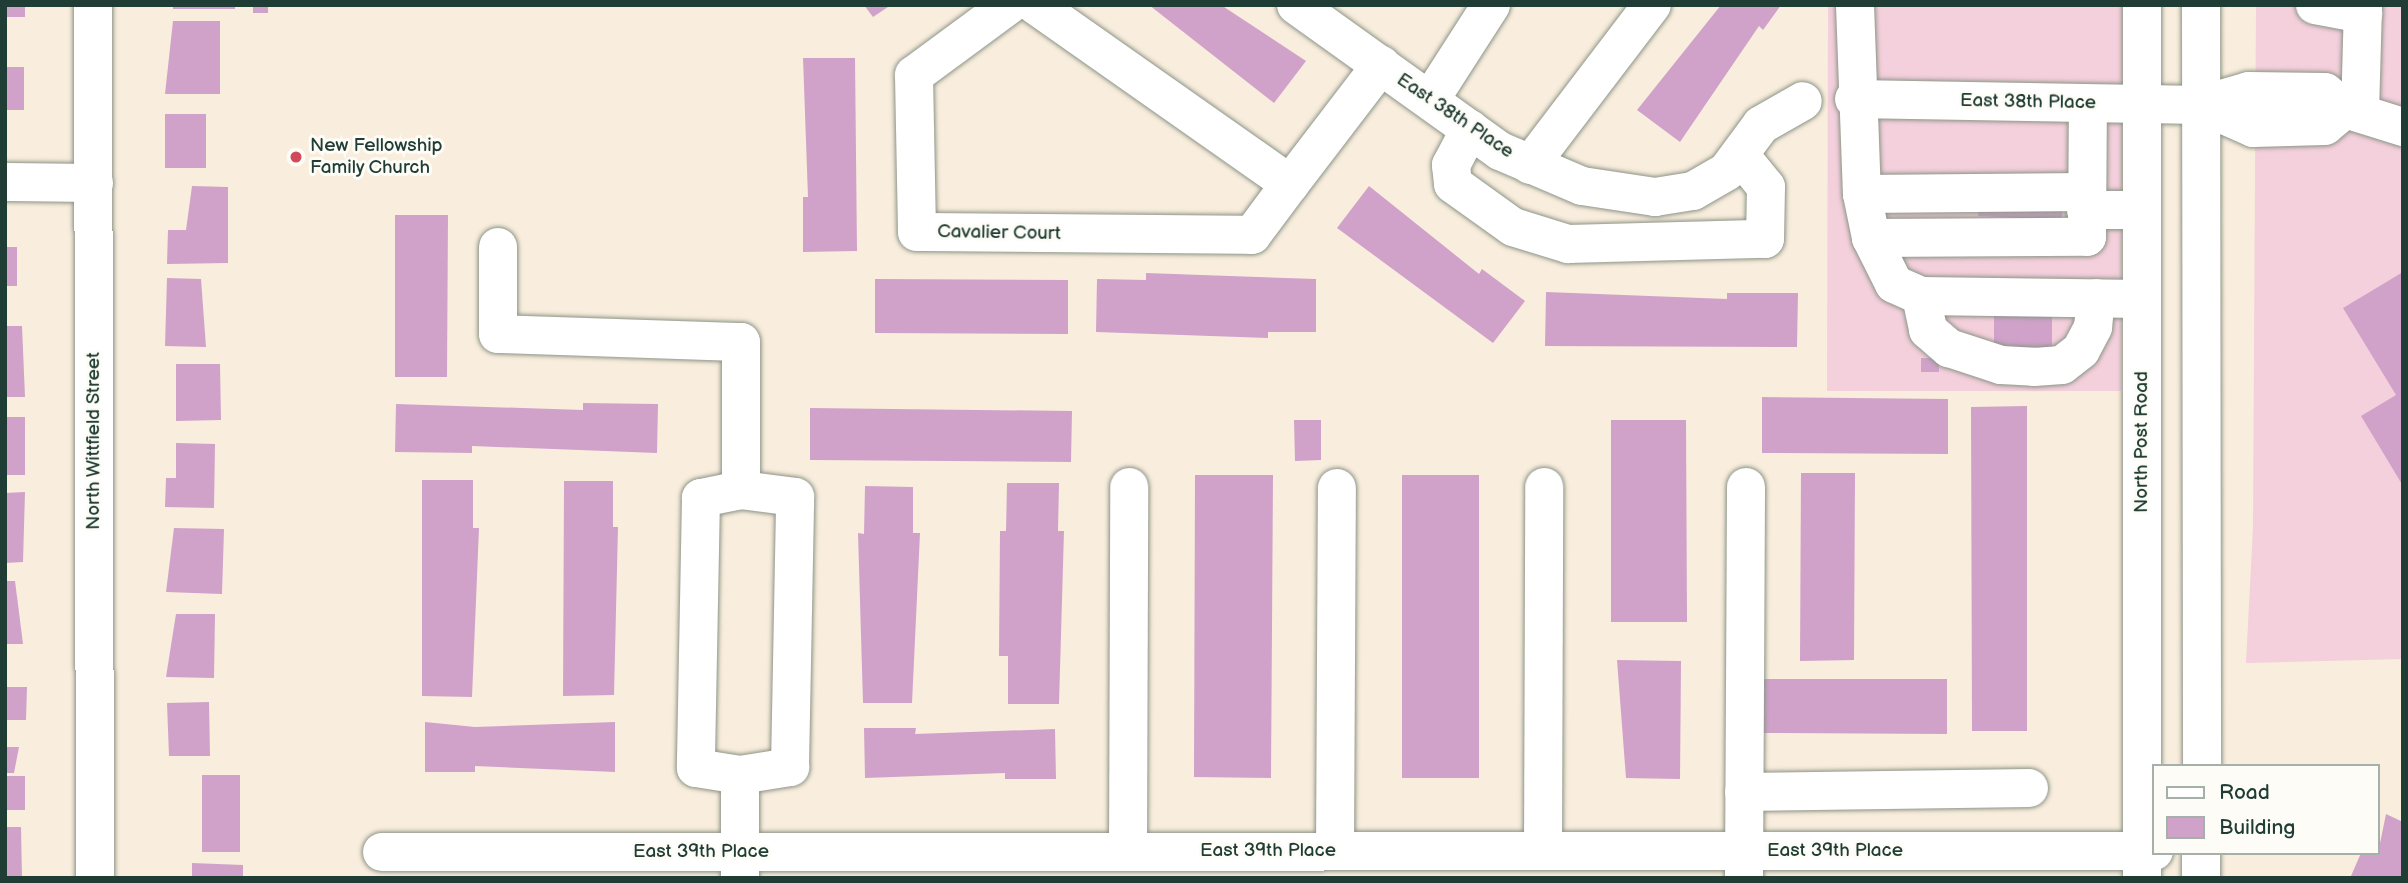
<!DOCTYPE html>
<html>
<head>
<meta charset="utf-8">
<style>
	body { margin:0 }
	#map { position:relative; width:2408px; height:883px; overflow:hidden; background:#f9eddd; font-family:"Balsamiq Sans",sans-serif }
	div>[style] { position:absolute }
	.built>* { inset:0; background:#f4cfdc }
	.building>* { inset:0; background:#d0a2ca }
	.roads { filter:drop-shadow(0 0 2px #8c9588) drop-shadow(0 0 2px #8c9588) }
	.minor>* { height:38px; margin:-19px; padding:0 19px; transform-origin:19px; border-radius:19px; background:#fff }
	.major>* { height:38px; margin:-19px; padding:0 19px; transform-origin:19px; border-radius:19px; background:#fff }
	.dots>* { width:19px; height:19px; translate:-50% -50%; box-sizing:border-box; border:4px solid #fdfcf7; border-radius:50% }
	span { translate:-50% -50%; white-space:nowrap; text-align:center; line-height:1.15; -webkit-text-stroke:6px #fdfcf7; paint-order:stroke }
	.street-label { font-size:19px; color:#1f3d34 }
	.poi-label { font-size:19px; color:#1f3d34 }
	.left { translate:0 -50%; text-align:left }
	.frame { position:absolute; inset:0; border:7px solid #1f3d34; pointer-events:none }
	.legend { position:absolute; left:2152px; top:764px; width:228px; height:91px; box-sizing:border-box; background:#fdfcf7; border:2px solid #a4b0a9; margin:0; padding:9px 12px; list-style:none; font-size:21px; color:#1f3d34 }
	.legend li { display:flex; align-items:center; gap:14px; height:35px }
	.legend b { width:35px; border:2px solid #a4b0a9 }
</style>
</head>
<body>
<div id="map">
	<div class="built">
		<div style="clip-path:polygon(1828px 5px,2123px 5px,2121px 391px,1827px 391px)"></div>
		<div style="clip-path:polygon(2256px 5px,2403px 5px,2403px 659px,2246px 663px,2253px 527px)"></div>
	</div>
	<div class="building">
		<div style="clip-path:polygon(5px 5px,25px 5px,25px 17px,5px 17px)"></div>
		<div style="clip-path:polygon(173px 5px,235px 5px,235px 9px,173px 9px)"></div>
		<div style="clip-path:polygon(253px 5px,268px 5px,268px 13px,253px 13px)"></div>
		<div style="clip-path:polygon(864px 5px,891px 5px,873px 17px)"></div>
		<div style="clip-path:polygon(1149px 5px,1221px 5px,1306px 61px,1274px 103px)"></div>
		<div style="clip-path:polygon(1721px 5px,1781px 5px,1763px 30px,1759px 26px,1680px 142px,1637px 110px)"></div>
		<div style="clip-path:polygon(173px 21px,220px 21px,220px 94px,165px 94px)"></div>
		<div style="clip-path:polygon(803px 58px,855px 58px,857px 251px,803px 252px,803px 197px,808px 197px)"></div>
		<div style="clip-path:polygon(5px 67px,24px 67px,24px 110px,5px 110px)"></div>
		<div style="clip-path:polygon(165px 114px,206px 114px,206px 168px,165px 168px)"></div>
		<div style="clip-path:polygon(192px 186px,228px 187px,228px 263px,167px 264px,168px 230px,186px 230px)"></div>
		<div style="clip-path:polygon(1369px 186px,1479px 274px,1482px 269px,1525px 301px,1493px 343px,1337px 228px)"></div>
		<div style="clip-path:polygon(1979px 199px,2063px 203px,2061px 227px,2038px 219px,1978px 216px)"></div>
		<div style="clip-path:polygon(395px 215px,448px 215px,447px 377px,395px 377px)"></div>
		<div style="clip-path:polygon(5px 247px,17px 247px,17px 286px,5px 286px)"></div>
		<div style="clip-path:polygon(2403px 272px,2403px 486px,2361px 416px,2396px 395px,2343px 308px)"></div>
		<div style="clip-path:polygon(1146px 273px,1316px 279px,1316px 332px,1268px 332px,1268px 338px,1096px 332px,1097px 279px,1146px 280px)"></div>
		<div style="clip-path:polygon(167px 278px,201px 279px,206px 347px,165px 346px)"></div>
		<div style="clip-path:polygon(875px 279px,1068px 280px,1068px 334px,875px 333px)"></div>
		<div style="clip-path:polygon(1546px 292px,1727px 299px,1727px 293px,1798px 293px,1797px 347px,1545px 346px)"></div>
		<div style="clip-path:polygon(1994px 302px,2052px 302px,2052px 353px,1994px 352px)"></div>
		<div style="clip-path:polygon(5px 326px,22px 326px,25px 397px,5px 397px)"></div>
		<div style="clip-path:polygon(1921px 358px,1939px 358px,1939px 372px,1921px 372px)"></div>
		<div style="clip-path:polygon(176px 364px,220px 364px,221px 420px,176px 421px)"></div>
		<div style="clip-path:polygon(1762px 397px,1948px 399px,1948px 454px,1762px 453px)"></div>
		<div style="clip-path:polygon(583px 403px,658px 404px,657px 453px,472px 446px,472px 453px,395px 452px,396px 404px,583px 410px)"></div>
		<div style="clip-path:polygon(2027px 406px,2027px 731px,1972px 731px,1971px 407px)"></div>
		<div style="clip-path:polygon(810px 408px,1072px 411px,1071px 462px,810px 460px)"></div>
		<div style="clip-path:polygon(5px 417px,25px 417px,25px 475px,5px 475px)"></div>
		<div style="clip-path:polygon(1294px 420px,1321px 420px,1321px 460px,1295px 461px)"></div>
		<div style="clip-path:polygon(1611px 420px,1686px 420px,1687px 622px,1611px 622px)"></div>
		<div style="clip-path:polygon(176px 443px,215px 444px,214px 508px,165px 507px,166px 478px,176px 478px)"></div>
		<div style="clip-path:polygon(1801px 473px,1855px 473px,1854px 660px,1800px 661px)"></div>
		<div style="clip-path:polygon(1195px 475px,1273px 475px,1271px 778px,1194px 777px)"></div>
		<div style="clip-path:polygon(1402px 475px,1479px 475px,1479px 778px,1402px 778px)"></div>
		<div style="clip-path:polygon(422px 480px,473px 480px,473px 528px,479px 528px,472px 697px,422px 696px)"></div>
		<div style="clip-path:polygon(564px 481px,613px 481px,613px 527px,618px 527px,614px 695px,563px 696px)"></div>
		<div style="clip-path:polygon(1007px 483px,1059px 483px,1058px 531px,1064px 531px,1059px 704px,1008px 704px,1008px 656px,999px 656px,1000px 531px,1006px 531px)"></div>
		<div style="clip-path:polygon(865px 486px,913px 487px,913px 533px,920px 533px,912px 703px,863px 703px,858px 533px,864px 534px)"></div>
		<div style="clip-path:polygon(25px 492px,23px 562px,5px 563px,5px 493px)"></div>
		<div style="clip-path:polygon(174px 528px,224px 529px,222px 594px,166px 592px)"></div>
		<div style="clip-path:polygon(5px 581px,15px 581px,23px 644px,5px 644px)"></div>
		<div style="clip-path:polygon(176px 614px,215px 614px,214px 678px,166px 677px)"></div>
		<div style="clip-path:polygon(1617px 660px,1681px 661px,1680px 779px,1626px 778px)"></div>
		<div style="clip-path:polygon(1762px 679px,1947px 679px,1947px 734px,1762px 733px)"></div>
		<div style="clip-path:polygon(5px 687px,27px 687px,26px 720px,5px 720px)"></div>
		<div style="clip-path:polygon(209px 702px,210px 756px,169px 756px,167px 703px)"></div>
		<div style="clip-path:polygon(425px 722px,475px 727px,615px 722px,615px 772px,475px 766px,475px 772px,425px 772px)"></div>
		<div style="clip-path:polygon(864px 728px,916px 728px,915px 734px,1055px 729px,1056px 779px,1005px 779px,1005px 773px,865px 778px)"></div>
		<div style="clip-path:polygon(5px 747px,19px 747px,14px 773px,5px 773px)"></div>
		<div style="clip-path:polygon(202px 775px,240px 775px,240px 852px,202px 852px)"></div>
		<div style="clip-path:polygon(5px 776px,25px 776px,25px 810px,5px 810px)"></div>
		<div style="clip-path:polygon(2386px 814px,2403px 822px,2403px 878px,2351px 876px,2361px 853px,2378px 853px)"></div>
		<div style="clip-path:polygon(5px 827px,21px 827px,22px 878px,5px 878px)"></div>
		<div style="clip-path:polygon(192px 863px,243px 865px,243px 878px,192px 878px)"></div>
	</div>
	<div class="roads">
		<div class="minor">
			<div style="left:93px;top:5px;width:873px;rotate:89.87deg"></div>
			<div style="left:1009px;top:5px;width:118px;rotate:143.6deg"></div>
			<div style="left:914px;top:75px;width:157px;rotate:88.9deg"></div>
			<div style="left:917px;top:232px;width:335px;rotate:0.5deg"></div>
			<div style="left:1252px;top:235px;width:64px;rotate:-53.3deg"></div>
			<div style="left:1290px;top:184px;width:312px;rotate:-144.9deg"></div>
			<div style="left:1296px;top:5px;width:251px;rotate:35.6deg"></div>
			<div style="left:1500px;top:151px;width:89px;rotate:23.1deg"></div>
			<div style="left:1582px;top:186px;width:74px;rotate:8.6deg"></div>
			<div style="left:1655px;top:197px;width:38px;rotate:-9deg"></div>
			<div style="left:1693px;top:191px;width:39px;rotate:-30deg"></div>
			<div style="left:1727px;top:171px;width:57px;rotate:-53.5deg"></div>
			<div style="left:1761px;top:125px;width:48px;rotate:-29.7deg"></div>
			<div style="left:1855px;top:5px;width:189px;rotate:87.9deg"></div>
			<div style="left:1862px;top:194px;width:45px;rotate:78.4deg"></div>
			<div style="left:1871px;top:238px;width:51px;rotate:63.4deg"></div>
			<div style="left:1894px;top:284px;width:30px;rotate:24deg"></div>
			<div style="left:1921px;top:296px;width:221px;rotate:0.8deg"></div>
			<div style="left:2315px;top:5px;width:49px;rotate:10.6deg"></div>
			<div style="left:1854px;top:99px;width:347px;rotate:1deg"></div>
			<div style="left:2201px;top:105px;width:50px;rotate:-16.3deg"></div>
			<div style="left:2249px;top:91px;width:76px;rotate:0.8deg"></div>
			<div style="left:2325px;top:92px;width:26px;rotate:40deg"></div>
			<div style="left:2345px;top:109px;width:26px;rotate:140deg"></div>
			<div style="left:2325px;top:126px;width:72px;rotate:178.4deg"></div>
			<div style="left:2253px;top:128px;width:57px;rotate:-156.1deg"></div>
			<div style="left:1430px;top:100px;width:113px;rotate:-57.3deg"></div>
			<div style="left:2345px;top:109px;width:61px;rotate:17.2deg"></div>
			<div style="left:2360px;top:113px;width:108px;rotate:-88.4deg"></div>
			<div style="left:1470px;top:129px;width:41px;rotate:117.8deg"></div>
			<div style="left:1451px;top:165px;width:19px;rotate:84deg"></div>
			<div style="left:1453px;top:184px;width:74px;rotate:35.6deg"></div>
			<div style="left:1513px;top:227px;width:58px;rotate:17.2deg"></div>
			<div style="left:1568px;top:244px;width:197px;rotate:-1.5deg"></div>
			<div style="left:1765px;top:239px;width:52px;rotate:-88.9deg"></div>
			<div style="left:1766px;top:187px;width:41px;rotate:-129.1deg"></div>
			<div style="left:1530px;top:165px;width:201px;rotate:-52.7deg"></div>
			<div style="left:5px;top:182px;width:89px;rotate:0.6deg"></div>
			<div style="left:1290px;top:184px;width:150px;rotate:-52.6deg"></div>
			<div style="left:1862px;top:194px;width:224px;rotate:-0.5deg"></div>
			<div style="left:2086px;top:210px;width:55px"></div>
			<div style="left:1871px;top:238px;width:216px;rotate:-0.3deg"></div>
			<div style="left:2087px;top:237px;width:133px;rotate:-89.6deg"></div>
			<div style="left:498px;top:247px;width:87px;rotate:90deg"></div>
			<div style="left:498px;top:334px;width:243px;rotate:1.9deg"></div>
			<div style="left:741px;top:342px;width:148px;rotate:90deg"></div>
			<div style="left:741px;top:490px;width:41px;rotate:168.7deg"></div>
			<div style="left:701px;top:498px;width:270px;rotate:91.1deg"></div>
			<div style="left:696px;top:768px;width:45px;rotate:9deg"></div>
			<div style="left:740px;top:775px;width:101px;rotate:90deg"></div>
			<div style="left:1921px;top:296px;width:35px;rotate:78deg"></div>
			<div style="left:1928px;top:330px;width:28px;rotate:41deg"></div>
			<div style="left:1949px;top:348px;width:55px;rotate:18.1deg"></div>
			<div style="left:2001px;top:365px;width:33px;rotate:3deg"></div>
			<div style="left:2034px;top:367px;width:28px;rotate:-4deg"></div>
			<div style="left:2062px;top:365px;width:24px;rotate:-38deg"></div>
			<div style="left:2081px;top:350px;width:26px;rotate:-62deg"></div>
			<div style="left:2093px;top:327px;width:29px;rotate:-84deg"></div>
			<div style="left:740px;top:775px;width:51px;rotate:-9.1deg"></div>
			<div style="left:790px;top:767px;width:270px;rotate:-88.9deg"></div>
			<div style="left:795px;top:497px;width:54px;rotate:-172.6deg"></div>
			<div style="left:1744px;top:792px;width:285px;rotate:-0.8deg"></div>
			<div style="left:1335px;top:851px;width:363px;rotate:-89.7deg"></div>
			<div style="left:1543px;top:851px;width:364px;rotate:-89.8deg"></div>
			<div style="left:382px;top:852px;width:1772px;rotate:-0.03deg"></div>
			<div style="left:1128px;top:852px;width:365px;rotate:-89.8deg"></div>
			<div style="left:1744px;top:876px;width:389px;rotate:-89.7deg"></div>
		</div>
		<div class="major">
			<div style="left:2201px;top:5px;width:761px;rotate:89.92deg"></div>
			<div style="left:2142px;top:878px;width:873px;rotate:-90deg"></div>
			<div style="left:2201px;top:878px;width:25px;rotate:-90deg"></div>
		</div>
	</div>
	<div class="dots">
		<div style="left:296px;top:157px;background:#d1495b"></div>
	</div>
	<div class="street-label">
		<span style="left:2028px;top:102px;rotate:1deg">East 38th Place</span>
		<span style="left:1455px;top:116px;rotate:34deg">East 38th Place</span>
		<span style="left:999px;top:233px;rotate:1deg">Cavalier Court</span>
		<span style="left:94px;top:441px;rotate:-90deg">North Wittfield Street</span>
		<span style="left:2142px;top:442px;rotate:-90deg">North Post Road</span>
		<span style="left:1268px;top:851px">East 39th Place</span>
		<span style="left:1835px;top:851px">East 39th Place</span>
		<span style="left:701px;top:852px">East 39th Place</span>
	</div>
	<div class="poi-label">
		<span class="left" style="left:310px;top:157px">New Fellowship<br>Family Church</span>
	</div>
	<div class="frame"></div>
	<ul class="legend">
	<li><b style="height:9px;background:#fff"></b>Road</li>
	<li><b style="height:19px;background:#d0a2ca"></b>Building</li>
	</ul>
</div>
</body>
</html>
